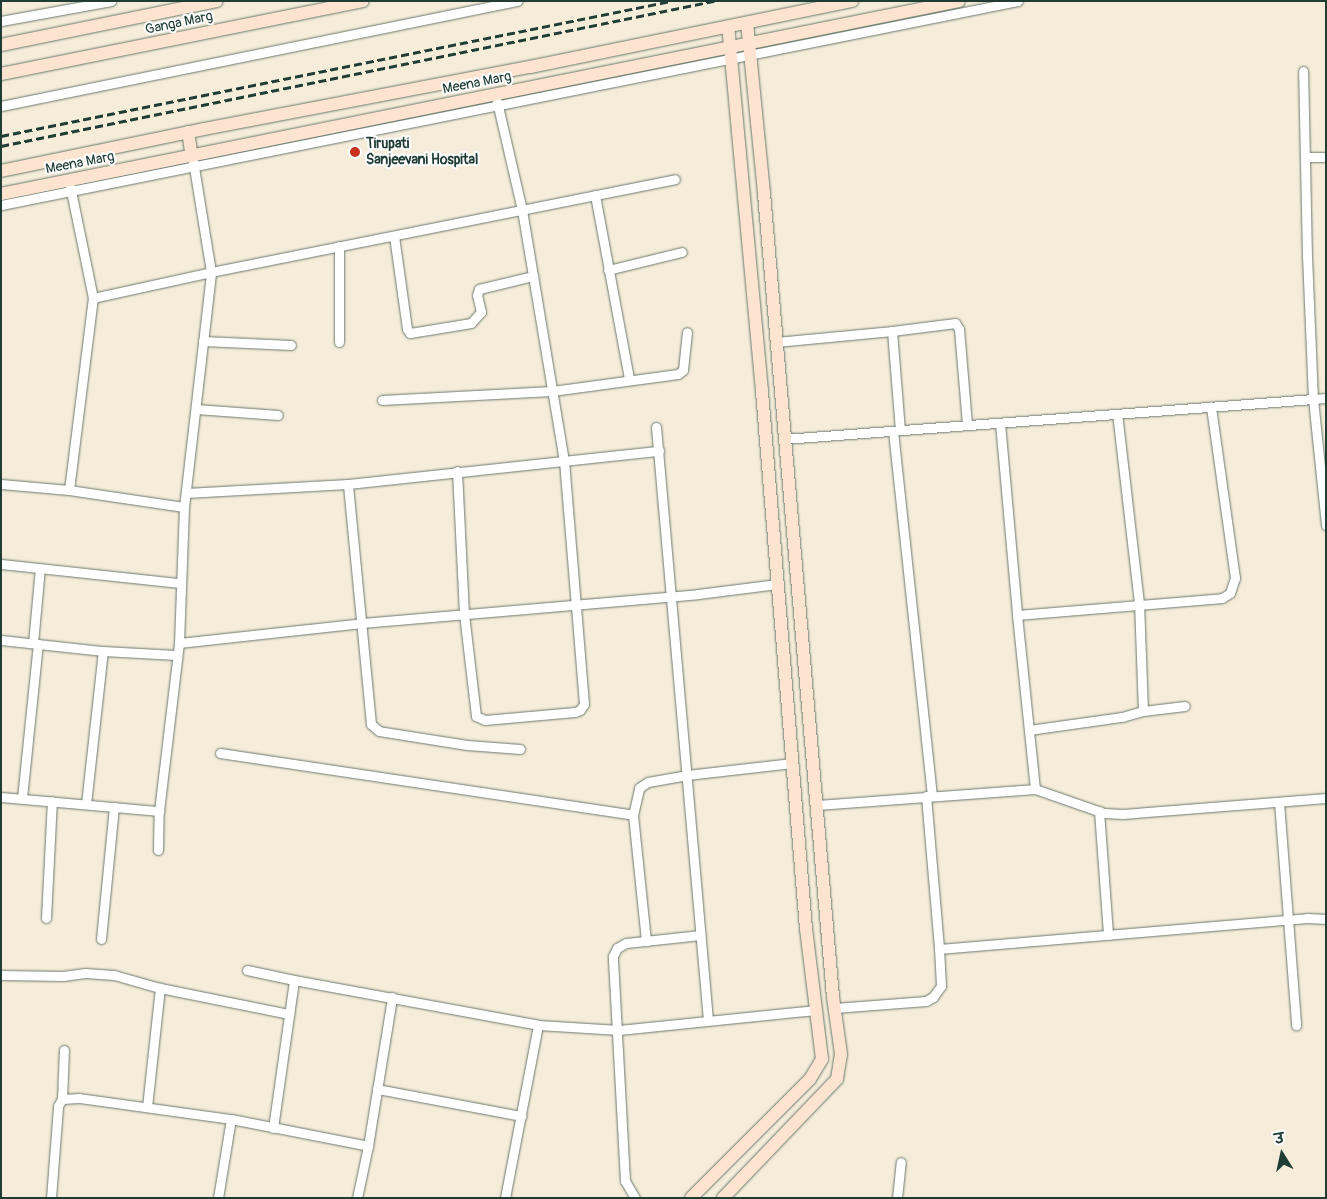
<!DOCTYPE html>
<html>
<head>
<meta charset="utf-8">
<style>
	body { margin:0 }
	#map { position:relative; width:1327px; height:1199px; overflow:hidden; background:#f5ecd9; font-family:Pangolin,"Playpen Sans Deva",sans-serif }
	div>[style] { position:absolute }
	.roads { filter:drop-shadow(0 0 1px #6a7a6e) drop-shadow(0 0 1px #6a7a6e) }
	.street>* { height:9px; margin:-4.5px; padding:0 4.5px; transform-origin:4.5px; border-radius:4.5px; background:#fff }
	.secondary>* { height:12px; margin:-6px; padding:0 6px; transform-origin:6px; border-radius:6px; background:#fde4d0 }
	.rail>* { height:3px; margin-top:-1.5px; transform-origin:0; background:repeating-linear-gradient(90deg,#1f3d34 0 8px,transparent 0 12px) }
	.dots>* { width:14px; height:14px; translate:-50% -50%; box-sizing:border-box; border:2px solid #fff; border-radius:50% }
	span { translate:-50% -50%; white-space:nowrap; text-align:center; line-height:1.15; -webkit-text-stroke:4px #fff; paint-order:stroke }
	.street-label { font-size:14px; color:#1f3d34 }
	.poi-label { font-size:14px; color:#1f3d34; font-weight:700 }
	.left { translate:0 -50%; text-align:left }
	.frame { position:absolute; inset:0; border:2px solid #1f3d34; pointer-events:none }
	.north { position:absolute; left:1257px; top:1129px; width:50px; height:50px; -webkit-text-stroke:4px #fff; paint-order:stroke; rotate:350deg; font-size:14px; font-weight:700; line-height:20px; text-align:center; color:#1f3d34 }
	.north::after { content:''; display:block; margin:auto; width:18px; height:22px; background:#1f3d34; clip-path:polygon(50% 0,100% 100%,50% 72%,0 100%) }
</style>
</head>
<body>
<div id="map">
	<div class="roads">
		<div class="street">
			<div style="left:1px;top:21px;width:112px;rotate:-10.3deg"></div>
			<div style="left:1px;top:106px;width:527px;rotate:-11.5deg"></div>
			<div style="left:1305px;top:157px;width:21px"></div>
			<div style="left:595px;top:195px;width:187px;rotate:79.5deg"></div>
			<div style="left:1px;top:205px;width:1037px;rotate:-11.34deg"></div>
			<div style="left:394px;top:236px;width:94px;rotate:82deg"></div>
			<div style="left:407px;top:329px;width:5px;rotate:53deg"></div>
			<div style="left:410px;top:333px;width:62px;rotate:-9.3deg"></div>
			<div style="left:471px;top:323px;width:15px;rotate:-48deg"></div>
			<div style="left:481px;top:312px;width:17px;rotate:-103deg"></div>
			<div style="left:477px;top:295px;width:6px;rotate:-72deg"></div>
			<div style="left:479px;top:289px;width:56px;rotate:-13.5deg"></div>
			<div style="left:339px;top:246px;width:96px;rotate:90deg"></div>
			<div style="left:608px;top:270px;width:76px;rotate:-13.7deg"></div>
			<div style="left:93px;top:298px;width:121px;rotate:-12.4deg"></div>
			<div style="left:211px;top:272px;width:473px;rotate:-11.3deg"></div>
			<div style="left:892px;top:331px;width:64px;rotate:-7.2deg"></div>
			<div style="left:955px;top:323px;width:7px;rotate:56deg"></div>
			<div style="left:959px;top:329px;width:96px;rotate:85.2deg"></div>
			<div style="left:203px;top:341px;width:88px;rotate:2.6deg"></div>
			<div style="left:776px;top:342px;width:117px;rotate:-5.4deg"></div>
			<div style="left:892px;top:331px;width:99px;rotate:85.4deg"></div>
			<div style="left:1326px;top:398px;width:13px;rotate:176deg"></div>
			<div style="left:1313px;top:399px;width:127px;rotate:84.1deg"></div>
			<div style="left:382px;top:400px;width:170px;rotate:-3deg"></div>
			<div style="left:552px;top:391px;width:127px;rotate:-7.7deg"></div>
			<div style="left:678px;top:374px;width:6px;rotate:-39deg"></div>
			<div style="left:683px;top:370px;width:38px;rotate:-84deg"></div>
			<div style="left:196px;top:409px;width:82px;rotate:4.2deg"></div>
			<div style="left:1000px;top:423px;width:193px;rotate:84.9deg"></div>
			<div style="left:1017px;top:615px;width:206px;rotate:-4.7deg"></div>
			<div style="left:1222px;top:598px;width:9px;rotate:-32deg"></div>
			<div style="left:1230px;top:593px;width:16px;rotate:-72deg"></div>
			<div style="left:1235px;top:578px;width:173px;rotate:-98deg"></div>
			<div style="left:656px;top:427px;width:595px;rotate:84.99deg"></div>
			<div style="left:893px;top:431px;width:367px;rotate:83.9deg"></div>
			<div style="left:784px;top:439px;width:531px;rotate:-4.32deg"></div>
			<div style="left:1313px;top:399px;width:142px;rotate:-92.4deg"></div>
			<div style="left:1307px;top:257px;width:186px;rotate:-91.2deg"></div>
			<div style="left:457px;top:471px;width:143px;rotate:87.2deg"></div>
			<div style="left:464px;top:614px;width:103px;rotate:83.3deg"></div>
			<div style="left:476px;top:716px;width:10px;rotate:24deg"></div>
			<div style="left:485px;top:720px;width:90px;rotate:-5.1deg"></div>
			<div style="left:575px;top:712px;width:5px;rotate:-22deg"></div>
			<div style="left:580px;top:710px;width:7px;rotate:-56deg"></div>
			<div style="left:584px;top:704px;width:244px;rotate:-94.7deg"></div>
			<div style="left:564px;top:461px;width:254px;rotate:-99.5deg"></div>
			<div style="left:522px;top:210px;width:111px;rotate:-103deg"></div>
			<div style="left:1px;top:484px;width:68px;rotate:5deg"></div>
			<div style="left:69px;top:490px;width:116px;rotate:8.4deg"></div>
			<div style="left:69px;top:490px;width:193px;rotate:-82.9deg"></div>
			<div style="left:93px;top:298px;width:114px;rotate:-101.6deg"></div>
			<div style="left:186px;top:493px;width:162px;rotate:-3.2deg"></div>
			<div style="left:1px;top:564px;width:180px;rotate:6.1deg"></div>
			<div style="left:1017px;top:615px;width:175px;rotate:84.1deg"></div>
			<div style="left:1px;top:640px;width:103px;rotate:6.2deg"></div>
			<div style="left:103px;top:651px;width:73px;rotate:3.1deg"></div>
			<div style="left:33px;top:643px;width:75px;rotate:-84.7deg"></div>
			<div style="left:179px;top:643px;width:184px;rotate:-6.2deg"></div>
			<div style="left:362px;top:623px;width:337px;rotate:-4.9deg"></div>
			<div style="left:698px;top:594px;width:80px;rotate:-7.2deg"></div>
			<div style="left:1143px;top:711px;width:42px;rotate:-6.8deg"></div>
			<div style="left:1029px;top:730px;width:94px;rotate:-8deg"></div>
			<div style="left:1122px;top:717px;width:22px;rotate:-16deg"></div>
			<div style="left:1143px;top:711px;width:108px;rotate:-92.1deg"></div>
			<div style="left:1139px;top:603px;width:190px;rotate:-96.6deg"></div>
			<div style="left:520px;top:749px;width:53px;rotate:-175.7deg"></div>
			<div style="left:467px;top:745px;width:89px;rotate:-171deg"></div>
			<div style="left:379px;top:731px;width:11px;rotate:-139deg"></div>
			<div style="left:371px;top:724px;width:241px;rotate:-95.5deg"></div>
			<div style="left:348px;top:484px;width:313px;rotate:-6.1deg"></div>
			<div style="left:220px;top:753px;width:418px;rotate:8.5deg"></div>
			<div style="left:633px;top:815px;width:127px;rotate:84.1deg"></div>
			<div style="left:926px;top:796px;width:154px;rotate:85.1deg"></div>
			<div style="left:1px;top:797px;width:159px;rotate:5.1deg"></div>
			<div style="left:22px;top:798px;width:155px;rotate:-84.1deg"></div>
			<div style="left:1279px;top:802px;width:224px;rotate:85.6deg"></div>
			<div style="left:86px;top:804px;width:154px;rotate:-83.7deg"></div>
			<div style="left:817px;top:805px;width:219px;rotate:-4.2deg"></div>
			<div style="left:1035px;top:789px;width:73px;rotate:19.2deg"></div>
			<div style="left:1104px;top:813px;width:19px;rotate:3deg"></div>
			<div style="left:1123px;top:814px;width:204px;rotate:-4.5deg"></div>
			<div style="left:1099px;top:811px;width:124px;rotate:85.8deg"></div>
			<div style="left:633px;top:815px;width:28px;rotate:-77deg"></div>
			<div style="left:639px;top:788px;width:11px;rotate:-34deg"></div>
			<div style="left:648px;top:782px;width:40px;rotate:-10deg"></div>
			<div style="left:687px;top:775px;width:106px;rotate:-6.5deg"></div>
			<div style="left:158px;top:850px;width:39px;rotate:-89deg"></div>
			<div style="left:159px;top:811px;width:169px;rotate:-83.2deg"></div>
			<div style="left:179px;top:643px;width:136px;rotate:-87.9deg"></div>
			<div style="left:184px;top:507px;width:237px;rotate:-83.4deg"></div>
			<div style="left:211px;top:272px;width:112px;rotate:-99.2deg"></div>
			<div style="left:46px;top:918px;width:117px;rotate:-87.1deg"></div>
			<div style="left:101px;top:939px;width:133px;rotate:-84.4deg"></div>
			<div style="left:247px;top:970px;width:48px;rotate:12deg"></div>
			<div style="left:1px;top:975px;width:62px;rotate:0.9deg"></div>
			<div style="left:63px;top:976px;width:22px;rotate:-8deg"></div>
			<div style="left:85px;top:973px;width:29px;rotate:4deg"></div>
			<div style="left:114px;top:975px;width:48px;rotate:15.8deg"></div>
			<div style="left:160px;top:988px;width:132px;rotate:11.4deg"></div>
			<div style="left:835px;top:1008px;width:91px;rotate:-4.4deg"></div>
			<div style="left:926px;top:1001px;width:8px;rotate:-30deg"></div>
			<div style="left:933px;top:997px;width:14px;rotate:-54deg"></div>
			<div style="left:941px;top:986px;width:37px;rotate:-93deg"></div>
			<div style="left:939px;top:949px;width:369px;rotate:-4.8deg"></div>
			<div style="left:1307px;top:918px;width:19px;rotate:3deg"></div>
			<div style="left:377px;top:1089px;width:147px;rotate:10.6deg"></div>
			<div style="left:62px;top:1099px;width:49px;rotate:-87.7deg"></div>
			<div style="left:147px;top:1107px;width:120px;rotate:-83.8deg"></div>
			<div style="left:273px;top:1128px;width:149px;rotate:-81.9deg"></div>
			<div style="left:294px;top:980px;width:248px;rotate:10.4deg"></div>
			<div style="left:538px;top:1025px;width:81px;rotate:3.5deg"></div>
			<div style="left:619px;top:1030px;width:198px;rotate:-5.8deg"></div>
			<div style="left:368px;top:1146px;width:151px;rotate:-80.8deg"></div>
			<div style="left:51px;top:1198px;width:92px;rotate:-85.6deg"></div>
			<div style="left:58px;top:1106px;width:8px;rotate:-60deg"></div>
			<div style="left:62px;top:1099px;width:17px;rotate:-3deg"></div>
			<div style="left:79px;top:1098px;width:153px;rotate:7.9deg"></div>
			<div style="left:218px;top:1198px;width:80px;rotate:-80.7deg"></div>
			<div style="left:231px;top:1119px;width:140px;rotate:11.1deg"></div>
			<div style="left:368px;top:1146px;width:53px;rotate:101.9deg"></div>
			<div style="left:505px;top:1198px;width:176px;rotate:-79.2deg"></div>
			<div style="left:635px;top:1198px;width:20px;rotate:-120deg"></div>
			<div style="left:625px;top:1181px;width:225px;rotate:-93.1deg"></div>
			<div style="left:613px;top:956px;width:9px;rotate:-63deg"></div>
			<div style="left:617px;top:948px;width:10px;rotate:-29deg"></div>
			<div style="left:626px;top:943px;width:75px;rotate:-6.1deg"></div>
			<div style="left:897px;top:1198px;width:36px;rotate:-84deg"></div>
		</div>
		<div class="secondary">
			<div style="left:1px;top:45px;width:220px;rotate:-11.5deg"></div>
			<div style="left:1px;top:74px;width:369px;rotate:-11.4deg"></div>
			<div style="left:188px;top:132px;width:24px;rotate:81deg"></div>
			<div style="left:1px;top:171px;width:207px;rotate:-11.7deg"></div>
			<div style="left:204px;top:129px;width:332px;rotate:-10.8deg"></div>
			<div style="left:530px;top:67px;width:329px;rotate:-11.6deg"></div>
			<div style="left:1px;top:194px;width:977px;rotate:-11.39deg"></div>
			<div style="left:691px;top:1198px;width:168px;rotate:-45deg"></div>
			<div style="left:810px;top:1079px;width:23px;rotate:-59deg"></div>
			<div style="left:822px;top:1059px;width:131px;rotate:-97deg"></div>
			<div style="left:806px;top:929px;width:540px;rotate:-94.68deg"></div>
			<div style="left:762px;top:391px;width:366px;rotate:-95.3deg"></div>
			<div style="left:723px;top:1198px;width:165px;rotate:-46.2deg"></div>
			<div style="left:837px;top:1079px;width:25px;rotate:-81deg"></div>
			<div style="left:841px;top:1054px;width:58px;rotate:-98deg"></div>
			<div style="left:833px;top:997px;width:807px;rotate:-94.91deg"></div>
			<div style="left:764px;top:193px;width:171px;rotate:-95.7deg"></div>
		</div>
	</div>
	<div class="rail">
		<div style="left:1px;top:136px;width:683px;rotate:-11.39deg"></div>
		<div style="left:1px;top:146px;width:728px;rotate:-11.5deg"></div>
	</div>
	<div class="dots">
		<div style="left:355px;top:152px;background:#c8321e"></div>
	</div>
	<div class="street-label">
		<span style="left:179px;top:23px;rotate:-12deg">Ganga Marg</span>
		<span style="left:477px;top:83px;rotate:-11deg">Meena Marg</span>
		<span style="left:80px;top:163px;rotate:-11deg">Meena Marg</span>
	</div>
	<div class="poi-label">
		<span class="left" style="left:366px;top:152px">Tirupati<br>Sanjeevani Hospital</span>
	</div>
	<div class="frame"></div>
	<div class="north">उ</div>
</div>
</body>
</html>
